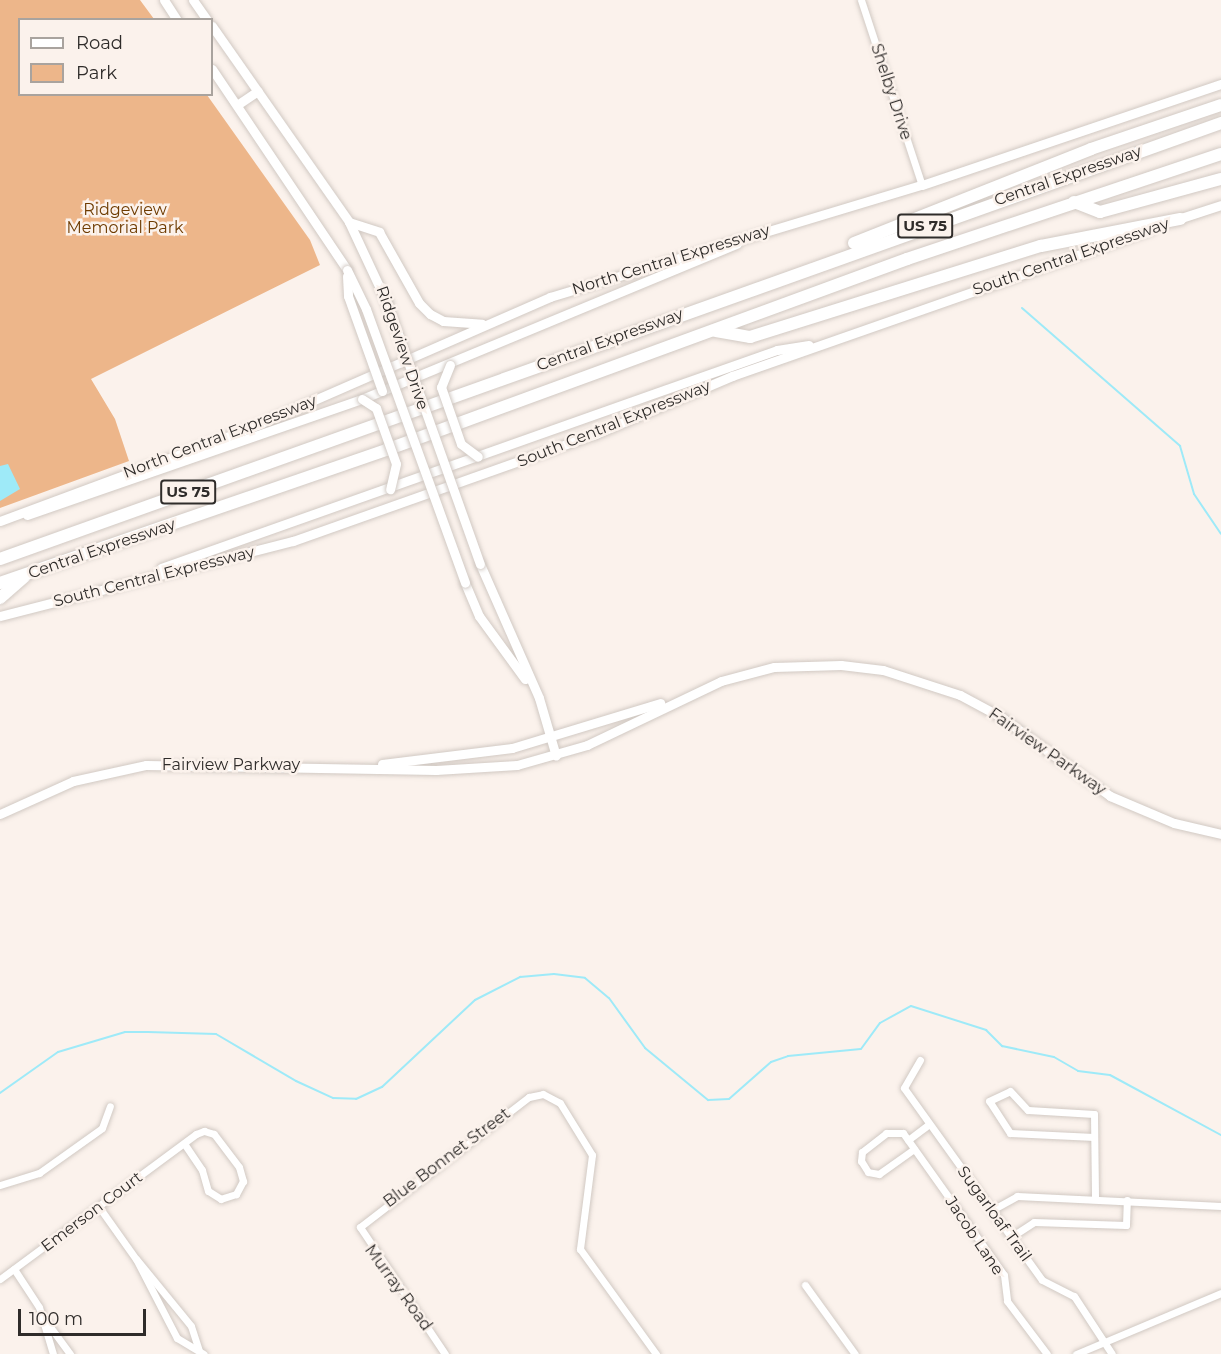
<!DOCTYPE html>
<html>
<head>
<meta charset="utf-8">
<style>
	body { margin:0 }
	#map { position:relative; width:1221px; height:1354px; overflow:hidden; background:#fbf2ec; font-family:Montserrat,sans-serif }
	div>[style] { position:absolute }
	.green>* { inset:0; background:#edb68a }
	.water>* { inset:0; background:#9eeaf8 }
	.stream>* { height:2px; margin:-1px; padding:0 1px; transform-origin:1px; border-radius:1px; background:#9eeaf8 }
	.roads { filter:drop-shadow(0 0 2px #d1c9c3) drop-shadow(0 0 2px #d1c9c3) }
	.street>* { height:7px; margin:-3.5px; padding:0 3.5px; transform-origin:3.5px; border-radius:3.5px; background:#fff }
	.secondary>* { height:9px; margin:-4.5px; padding:0 4.5px; transform-origin:4.5px; border-radius:4.5px; background:#fff }
	.highway>* { height:12px; margin:-6px; padding:0 6px; transform-origin:6px; border-radius:6px; background:#fff }
	.bridges { filter:drop-shadow(0 0 2px #d1c9c3) drop-shadow(0 0 2px #d1c9c3) }
	.secondary-bridge>* { height:9px; margin:-4.5px; padding:0 4.5px; transform-origin:4.5px; border-radius:4.5px; background:#fff }
	span { translate:-50% -50%; white-space:nowrap; text-align:center; line-height:1.15; -webkit-text-stroke:5px #fbf2ec; paint-order:stroke }
	.shield-label span { padding:2px 4px; background:#fbf2ec; border:2px solid; border-radius:4px; -webkit-text-stroke-width:0 }
	.shield-label { font-size:15px; color:#2f2c2a; font-weight:700 }
	.street-label { font-size:16px; color:#2f2c2a }
	.park-label { font-size:16px; color:#6e3b00 }
	.legend { position:absolute; left:18px; top:18px; width:195px; height:78px; box-sizing:border-box; background:#fbf2ec; border:2px solid #a9a39e; margin:0; padding:8px 10px; list-style:none; font-size:18px; color:#2f2c2a }
	.legend li { display:flex; align-items:center; gap:12px; height:30px }
	.legend b { width:30px; border:2px solid #a9a39e }
	.scale { position:absolute; left:18px; top:1309px; width:128px; height:27px; box-sizing:border-box; border:3px solid #2f2c2a; border-top:0; padding-left:8px; font-size:18px; line-height:21px; white-space:nowrap; color:#2f2c2a; -webkit-text-stroke:4px #fbf2ec; paint-order:stroke }
</style>
</head>
<body>
<div id="map">
	<div class="green">
		<div style="clip-path:polygon(0 0,140px 0,154px 19px,20px 20px,20px 94px,207px 95px,310px 240px,320px 265px,91px 379px,115px 419px,129px 461px,0 508px)"></div>
	</div>
	<div class="water">
		<div style="clip-path:polygon(8px 464px,20px 489px,0 501px,0 466px)"></div>
	</div>
	<div class="stream">
		<div style="left:1022px;top:308px;width:210px;rotate:41.1deg"></div>
		<div style="left:1180px;top:446px;width:50px;rotate:73.7deg"></div>
		<div style="left:1194px;top:494px;width:48px;rotate:56deg"></div>
		<div style="left:0;top:1093px;width:71px;rotate:-35.3deg"></div>
		<div style="left:58px;top:1052px;width:70px;rotate:-16.6deg"></div>
		<div style="left:125px;top:1032px;width:23px"></div>
		<div style="left:148px;top:1032px;width:68px;rotate:1.7deg"></div>
		<div style="left:216px;top:1034px;width:93px;rotate:30.4deg"></div>
		<div style="left:296px;top:1081px;width:41px;rotate:24.7deg"></div>
		<div style="left:333px;top:1098px;width:23px;rotate:2deg"></div>
		<div style="left:356px;top:1099px;width:29px;rotate:-25deg"></div>
		<div style="left:382px;top:1087px;width:127px;rotate:-43.1deg"></div>
		<div style="left:475px;top:1000px;width:51px;rotate:-27.1deg"></div>
		<div style="left:520px;top:977px;width:34px;rotate:-5deg"></div>
		<div style="left:554px;top:974px;width:31px;rotate:7deg"></div>
		<div style="left:585px;top:978px;width:31px;rotate:40deg"></div>
		<div style="left:609px;top:998px;width:62px;rotate:54.2deg"></div>
		<div style="left:645px;top:1048px;width:82px;rotate:39.5deg"></div>
		<div style="left:708px;top:1100px;width:21px;rotate:-3deg"></div>
		<div style="left:729px;top:1099px;width:56px;rotate:-41.4deg"></div>
		<div style="left:771px;top:1062px;width:18px;rotate:-19deg"></div>
		<div style="left:788px;top:1056px;width:73px;rotate:-5.5deg"></div>
		<div style="left:861px;top:1049px;width:32px;rotate:-54deg"></div>
		<div style="left:880px;top:1023px;width:35px;rotate:-29deg"></div>
		<div style="left:911px;top:1006px;width:79px;rotate:17.7deg"></div>
		<div style="left:986px;top:1030px;width:23px;rotate:45deg"></div>
		<div style="left:1002px;top:1046px;width:53px;rotate:11.9deg"></div>
		<div style="left:1054px;top:1057px;width:28px;rotate:30deg"></div>
		<div style="left:1078px;top:1071px;width:32px;rotate:7deg"></div>
		<div style="left:1110px;top:1075px;width:126px;rotate:28.4deg"></div>
	</div>
	<div class="roads">
		<div class="street">
			<div style="left:861px;top:0;width:195px;rotate:71.8deg"></div>
			<div style="left:920px;top:1060px;width:32px;rotate:120deg"></div>
			<div style="left:904px;top:1088px;width:236px;rotate:54.3deg"></div>
			<div style="left:1042px;top:1280px;width:36px;rotate:27deg"></div>
			<div style="left:1074px;top:1296px;width:69px;rotate:56.8deg"></div>
			<div style="left:1094px;top:1137px;width:84px;rotate:-177.3deg"></div>
			<div style="left:1010px;top:1133px;width:38px;rotate:-123deg"></div>
			<div style="left:989px;top:1101px;width:23px;rotate:-25deg"></div>
			<div style="left:1010px;top:1091px;width:26px;rotate:47deg"></div>
			<div style="left:1028px;top:1110px;width:66px;rotate:3.5deg"></div>
			<div style="left:1094px;top:1114px;width:85px;rotate:89.3deg"></div>
			<div style="left:908px;top:1140px;width:26px;rotate:-37deg"></div>
			<div style="left:914px;top:1149px;width:43px;rotate:144.5deg"></div>
			<div style="left:879px;top:1174px;width:11px;rotate:-170deg"></div>
			<div style="left:868px;top:1172px;width:13px;rotate:-122deg"></div>
			<div style="left:861px;top:1161px;width:9px;rotate:-84deg"></div>
			<div style="left:862px;top:1152px;width:31px;rotate:-38deg"></div>
			<div style="left:886px;top:1133px;width:17px"></div>
			<div style="left:903px;top:1133px;width:174px;rotate:54.6deg"></div>
			<div style="left:1004px;top:1275px;width:26px;rotate:83deg"></div>
			<div style="left:1007px;top:1301px;width:66px;rotate:53deg"></div>
			<div style="left:0;top:1185px;width:41px;rotate:-17.1deg"></div>
			<div style="left:39px;top:1173px;width:77px;rotate:-35.5deg"></div>
			<div style="left:102px;top:1128px;width:23px;rotate:-70deg"></div>
			<div style="left:99px;top:1207px;width:64px;rotate:54.6deg"></div>
			<div style="left:136px;top:1259px;width:89px;rotate:62.6deg"></div>
			<div style="left:177px;top:1338px;width:31px;rotate:31deg"></div>
			<div style="left:992px;top:1210px;width:29px;rotate:-29deg"></div>
			<div style="left:1017px;top:1196px;width:204px;rotate:2.8deg"></div>
			<div style="left:1011px;top:1237px;width:27px;rotate:-33deg"></div>
			<div style="left:1034px;top:1222px;width:92px;rotate:1.9deg"></div>
			<div style="left:1126px;top:1225px;width:25px;rotate:-88deg"></div>
			<div style="left:137px;top:1260px;width:85px;rotate:50.7deg"></div>
			<div style="left:191px;top:1326px;width:25px;rotate:72deg"></div>
			<div style="left:14px;top:1269px;width:45px;rotate:56.7deg"></div>
			<div style="left:39px;top:1307px;width:49px;rotate:73.4deg"></div>
			<div style="left:0;top:1279px;width:244px;rotate:-36.5deg"></div>
			<div style="left:196px;top:1134px;width:9px;rotate:-21deg"></div>
			<div style="left:204px;top:1131px;width:10px;rotate:17deg"></div>
			<div style="left:214px;top:1134px;width:41px;rotate:52.9deg"></div>
			<div style="left:239px;top:1167px;width:15px;rotate:74deg"></div>
			<div style="left:243px;top:1181px;width:15px;rotate:118deg"></div>
			<div style="left:236px;top:1194px;width:16px;rotate:162deg"></div>
			<div style="left:221px;top:1199px;width:15px;rotate:-148deg"></div>
			<div style="left:208px;top:1191px;width:22px;rotate:-106deg"></div>
			<div style="left:202px;top:1170px;width:32px;rotate:-124deg"></div>
			<div style="left:805px;top:1285px;width:85px;rotate:54.1deg"></div>
			<div style="left:43px;top:1317px;width:46px;rotate:53.9deg"></div>
			<div style="left:445px;top:1354px;width:153px;rotate:-123.8deg"></div>
			<div style="left:360px;top:1227px;width:213px;rotate:-37.6deg"></div>
			<div style="left:529px;top:1097px;width:14px;rotate:-12deg"></div>
			<div style="left:543px;top:1094px;width:19px;rotate:28deg"></div>
			<div style="left:560px;top:1103px;width:61px;rotate:58.4deg"></div>
			<div style="left:592px;top:1155px;width:95px;rotate:97.3deg"></div>
			<div style="left:580px;top:1249px;width:130px;rotate:54.1deg"></div>
			<div style="left:1076px;top:1354px;width:157px;rotate:-22.8deg"></div>
		</div>
		<div class="secondary">
			<div style="left:164px;top:0;width:24px;rotate:57deg"></div>
			<div style="left:193px;top:0;width:24px;rotate:55deg"></div>
			<div style="left:212px;top:26px;width:239px;rotate:55deg"></div>
			<div style="left:349px;top:222px;width:89px;rotate:64.9deg"></div>
			<div style="left:212px;top:69px;width:242px;rotate:56.1deg"></div>
			<div style="left:237px;top:105px;width:25px;rotate:-34deg"></div>
			<div style="left:1175px;top:220px;width:48px;rotate:-18.1deg"></div>
			<div style="left:349px;top:222px;width:32px;rotate:18deg"></div>
			<div style="left:379px;top:232px;width:81px;rotate:60.6deg"></div>
			<div style="left:419px;top:303px;width:16px;rotate:45deg"></div>
			<div style="left:430px;top:314px;width:15px;rotate:28deg"></div>
			<div style="left:443px;top:321px;width:39px;rotate:4deg"></div>
			<div style="left:27px;top:515px;width:355px;rotate:-19.1deg"></div>
			<div style="left:362px;top:399px;width:406px;rotate:-22.5deg"></div>
			<div style="left:0;top:521px;width:265px;rotate:-20.4deg"></div>
			<div style="left:248px;top:429px;width:330px;rotate:-23.6deg"></div>
			<div style="left:550px;top:297px;width:388px;rotate:-16.8deg"></div>
			<div style="left:922px;top:185px;width:316px;rotate:-18.7deg"></div>
			<div style="left:480px;top:564px;width:146px;rotate:66.2deg"></div>
			<div style="left:539px;top:698px;width:60px;rotate:73.7deg"></div>
			<div style="left:161px;top:568px;width:653px;rotate:-19.49deg"></div>
			<div style="left:777px;top:350px;width:32px;rotate:-9deg"></div>
			<div style="left:465px;top:583px;width:36px;rotate:67deg"></div>
			<div style="left:479px;top:616px;width:78px;rotate:53.9deg"></div>
			<div style="left:0;top:616px;width:302px;rotate:-14.4deg"></div>
			<div style="left:293px;top:541px;width:318px;rotate:-19.5deg"></div>
			<div style="left:593px;top:435px;width:151px;rotate:-23deg"></div>
			<div style="left:732px;top:376px;width:444px;rotate:-19.3deg"></div>
			<div style="left:382px;top:764px;width:131px;rotate:-7deg"></div>
			<div style="left:512px;top:748px;width:155px;rotate:-16.9deg"></div>
			<div style="left:0;top:814px;width:80px;rotate:-24.3deg"></div>
			<div style="left:73px;top:781px;width:75px;rotate:-12.4deg"></div>
			<div style="left:146px;top:765px;width:290px;rotate:1deg"></div>
			<div style="left:436px;top:770px;width:81px;rotate:-3.5deg"></div>
			<div style="left:517px;top:765px;width:73px;rotate:-15.9deg"></div>
			<div style="left:587px;top:745px;width:148px;rotate:-25.5deg"></div>
			<div style="left:721px;top:681px;width:55px;rotate:-14.8deg"></div>
			<div style="left:774px;top:667px;width:67px;rotate:-1.7deg"></div>
			<div style="left:841px;top:665px;width:42px;rotate:6.8deg"></div>
			<div style="left:883px;top:670px;width:81px;rotate:18deg"></div>
			<div style="left:960px;top:695px;width:47px;rotate:28.2deg"></div>
			<div style="left:1001px;top:717px;width:135px;rotate:35.9deg"></div>
			<div style="left:1110px;top:796px;width:69px;rotate:22.9deg"></div>
			<div style="left:1174px;top:823px;width:48px;rotate:13.2deg"></div>
		</div>
		<div class="highway">
			<div style="left:1074px;top:202px;width:28px;rotate:21deg"></div>
			<div style="left:1100px;top:212px;width:125px;rotate:-15.3deg"></div>
			<div style="left:854px;top:243px;width:255px;rotate:-21.6deg"></div>
			<div style="left:1091px;top:149px;width:137px;rotate:-18.7deg"></div>
			<div style="left:716px;top:331px;width:35px;rotate:10deg"></div>
			<div style="left:750px;top:337px;width:305px;rotate:-17.4deg"></div>
			<div style="left:1041px;top:246px;width:142px;rotate:-11deg"></div>
			<div style="left:0;top:559px;width:1297px;rotate:-19.65deg"></div>
			<div style="left:0;top:583px;width:408px;rotate:-19deg"></div>
			<div style="left:386px;top:450px;width:555px;rotate:-20.13deg"></div>
			<div style="left:907px;top:259px;width:331px;rotate:-18.5deg"></div>
			<div style="left:0;top:598px;width:32px;rotate:-41deg"></div>
		</div>
	</div>
	<div class="bridges">
		<div class="secondary-bridge">
			<div style="left:347px;top:270px;width:43px;rotate:64deg"></div>
			<div style="left:366px;top:309px;width:291px;rotate:70.1deg"></div>
			<div style="left:347px;top:276px;width:20px;rotate:87deg"></div>
			<div style="left:348px;top:296px;width:101px;rotate:70.3deg"></div>
			<div style="left:387px;top:303px;width:277px;rotate:70.4deg"></div>
			<div style="left:450px;top:365px;width:24px;rotate:112deg"></div>
			<div style="left:441px;top:387px;width:60px;rotate:70.7deg"></div>
			<div style="left:461px;top:444px;width:21px;rotate:37deg"></div>
			<div style="left:362px;top:399px;width:17px;rotate:33deg"></div>
			<div style="left:376px;top:408px;width:59px;rotate:70.3deg"></div>
			<div style="left:396px;top:464px;width:26px;rotate:103deg"></div>
		</div>
	</div>
	<div class="shield-label">
		<span style="left:925px;top:226px">US 75</span>
		<span style="left:188px;top:492px">US 75</span>
	</div>
	<div class="street-label">
		<span style="left:891px;top:92px;rotate:72deg">Shelby Drive</span>
		<span style="left:1068px;top:176px;rotate:-19deg">Central Expressway</span>
		<span style="left:1071px;top:257px;rotate:-19deg">South Central Expressway</span>
		<span style="left:671px;top:260px;rotate:-17deg">North Central Expressway</span>
		<span style="left:610px;top:340px;rotate:-20deg">Central Expressway</span>
		<span style="left:402px;top:348px;rotate:71deg">Ridgeview Drive</span>
		<span style="left:614px;top:424px;rotate:-22deg">South Central Expressway</span>
		<span style="left:220px;top:437px;rotate:-21deg">North Central Expressway</span>
		<span style="left:102px;top:549px;rotate:-19deg">Central Expressway</span>
		<span style="left:154px;top:577px;rotate:-14deg">South Central Expressway</span>
		<span style="left:1047px;top:752px;rotate:35deg">Fairview Parkway</span>
		<span style="left:231px;top:765px">Fairview Parkway</span>
		<span style="left:447px;top:1158px;rotate:-37deg">Blue Bonnet Street</span>
		<span style="left:92px;top:1212px;rotate:-37deg">Emerson Court</span>
		<span style="left:994px;top:1214px;rotate:54deg">Sugarloaf Trail</span>
		<span style="left:974px;top:1236px;rotate:56deg">Jacob Lane</span>
		<span style="left:398px;top:1288px;rotate:54deg">Murray Road</span>
	</div>
	<div class="park-label">
		<span style="left:125px;top:219px">Ridgeview<br>Memorial Park</span>
	</div>
	<ul class="legend">
	<li><b style="height:8px;background:#fff"></b>Road</li>
	<li><b style="height:16px;background:#edb68a"></b>Park</li>
	</ul>
	<div class="scale">100 m</div>
</div>
</body>
</html>
